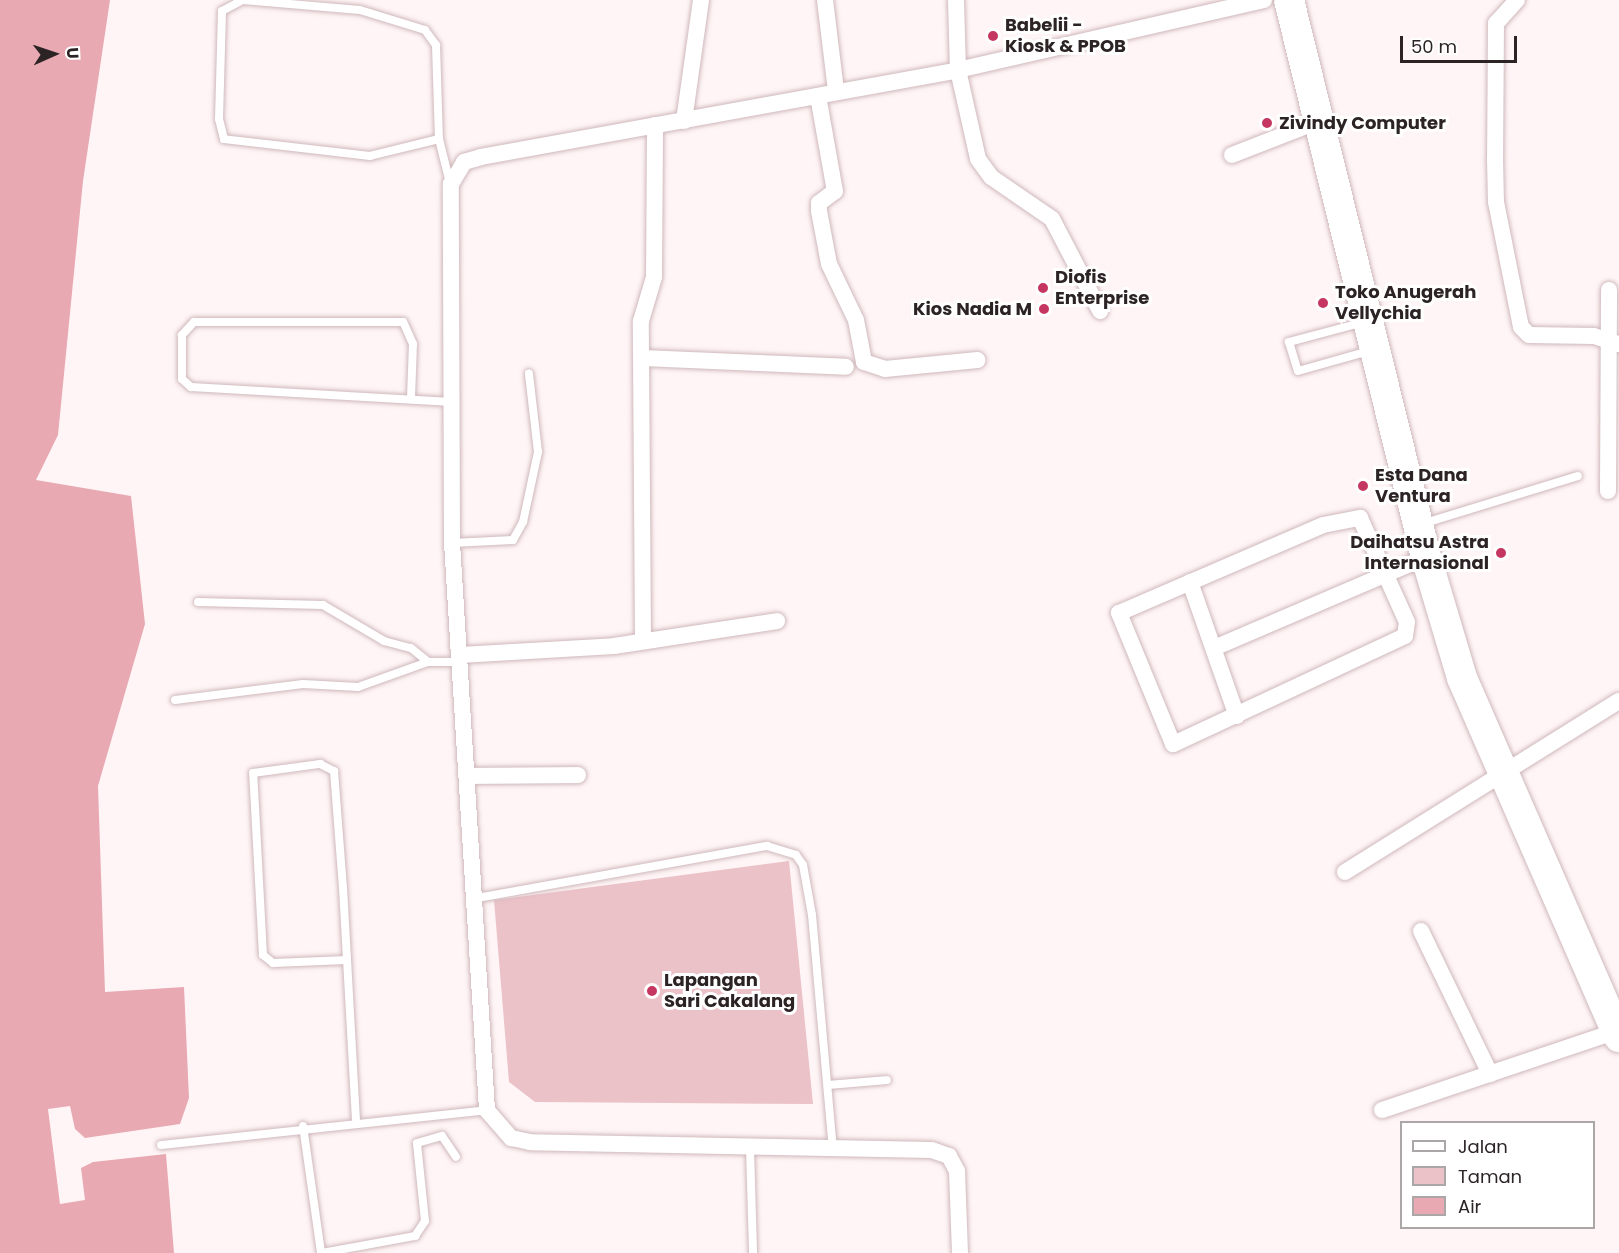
<!DOCTYPE html>
<html>
<head>
<meta charset="utf-8">
<style>
	body { margin:0 }
	#map { position:relative; width:1619px; height:1253px; overflow:hidden; background:#fff5f6; font-family:Poppins,sans-serif }
	div>[style] { position:absolute }
	.green>* { inset:0; background:#ebc2c8 }
	.water>* { inset:0; background:#e8a9b3 }
	.roads { filter:drop-shadow(0 0 2px #cfb8bb) drop-shadow(0 0 2px #cfb8bb) }
	.lane>* { height:8px; margin:-4px; padding:0 4px; transform-origin:4px; border-radius:4px; background:#fff }
	.street>* { height:16px; margin:-8px; padding:0 8px; transform-origin:8px; border-radius:8px; background:#fff }
	.highway>* { height:30px; margin:-15px; padding:0 15px; transform-origin:15px; border-radius:15px; background:#fff }
	.dots>* { width:16px; height:16px; translate:-50% -50%; box-sizing:border-box; border:3px solid #fff; border-radius:50% }
	span { translate:-50% -50%; white-space:nowrap; text-align:center; line-height:1.15; -webkit-text-stroke:6px #fff; paint-order:stroke }
	.poi-label { font-size:18px; color:#2c2325; font-weight:700 }
	.left { translate:0 -50%; text-align:left }
	.right { translate:-100% -50%; text-align:right }
	.legend { position:absolute; left:1400px; top:1121px; width:195px; height:108px; box-sizing:border-box; background:#fff; border:2px solid #aba7a8; margin:0; padding:8px 10px; list-style:none; font-size:18px; color:#2c2325 }
	.legend li { display:flex; align-items:center; gap:12px; height:30px }
	.legend b { width:30px; border:2px solid #aba7a8 }
	.north { position:absolute; left:24px; top:24px; width:60px; height:60px; -webkit-text-stroke:4px #fff; paint-order:stroke; rotate:87deg; font-size:16px; font-weight:700; line-height:24px; text-align:center; color:#2c2325 }
	.north::after { content:''; display:block; margin:auto; width:21px; height:27px; background:#2c2325; clip-path:polygon(50% 0,100% 100%,50% 72%,0 100%) }
	.scale { position:absolute; left:1400px; top:36px; width:117px; height:27px; box-sizing:border-box; border:3px solid #2c2325; border-top:0; padding-left:8px; font-size:18px; line-height:21px; white-space:nowrap; color:#2c2325; -webkit-text-stroke:4px #fff; paint-order:stroke }
</style>
</head>
<body>
<div id="map">
	<div class="green">
		<div style="clip-path:polygon(789px 861px,813px 1104px,535px 1102px,509px 1082px,494px 900px)"></div>
	</div>
	<div class="water">
		<div style="clip-path:polygon(0 0,110px 0,83px 181px,58px 435px,36px 480px,131px 496px,145px 624px,98px 786px,105px 992px,184px 987px,189px 1098px,180px 1124px,85px 1138px,75px 1129px,70px 1106px,48px 1109px,60px 1204px,85px 1200px,81px 1168px,93px 1162px,166px 1154px,174px 1253px,0 1253px)"></div>
	</div>
	<div class="roads">
		<div class="lane">
			<div style="left:439px;top:139px;width:71px;rotate:166.2deg"></div>
			<div style="left:370px;top:156px;width:147px;rotate:-173.4deg"></div>
			<div style="left:224px;top:139px;width:21px;rotate:-104deg"></div>
			<div style="left:219px;top:119px;width:108px;rotate:-88.4deg"></div>
			<div style="left:222px;top:11px;width:24px;rotate:-28deg"></div>
			<div style="left:243px;top:0;width:117px;rotate:4.9deg"></div>
			<div style="left:360px;top:10px;width:68px;rotate:17.1deg"></div>
			<div style="left:425px;top:30px;width:19px;rotate:54deg"></div>
			<div style="left:436px;top:45px;width:94px;rotate:88.2deg"></div>
			<div style="left:439px;top:139px;width:45px;rotate:76deg"></div>
			<div style="left:1364px;top:322px;width:78px;rotate:165.1deg"></div>
			<div style="left:1289px;top:342px;width:30px;rotate:73deg"></div>
			<div style="left:1298px;top:371px;width:74px;rotate:-15.7deg"></div>
			<div style="left:411px;top:398px;width:54px;rotate:-87.9deg"></div>
			<div style="left:413px;top:344px;width:24px;rotate:-114deg"></div>
			<div style="left:403px;top:322px;width:209px;rotate:180deg"></div>
			<div style="left:194px;top:322px;width:18px;rotate:133deg"></div>
			<div style="left:182px;top:335px;width:44px;rotate:90deg"></div>
			<div style="left:182px;top:379px;width:12px;rotate:42deg"></div>
			<div style="left:191px;top:387px;width:261px;rotate:3.3deg"></div>
			<div style="left:1422px;top:524px;width:163px;rotate:-17.1deg"></div>
			<div style="left:452px;top:543px;width:61px;rotate:-2.8deg"></div>
			<div style="left:513px;top:540px;width:21px;rotate:-61deg"></div>
			<div style="left:523px;top:522px;width:72px;rotate:-77.9deg"></div>
			<div style="left:538px;top:452px;width:79px;rotate:-96.6deg"></div>
			<div style="left:198px;top:602px;width:125px;rotate:1.4deg"></div>
			<div style="left:323px;top:605px;width:71px;rotate:30.5deg"></div>
			<div style="left:384px;top:641px;width:28px;rotate:15deg"></div>
			<div style="left:411px;top:648px;width:22px;rotate:39deg"></div>
			<div style="left:175px;top:700px;width:129px;rotate:-7.1deg"></div>
			<div style="left:303px;top:684px;width:55px;rotate:3.1deg"></div>
			<div style="left:358px;top:687px;width:74px;rotate:-19.7deg"></div>
			<div style="left:428px;top:662px;width:33px"></div>
			<div style="left:477px;top:898px;width:295px;rotate:-10.2deg"></div>
			<div style="left:767px;top:846px;width:30px;rotate:17deg"></div>
			<div style="left:796px;top:855px;width:12px;rotate:55deg"></div>
			<div style="left:803px;top:865px;width:51px;rotate:79.8deg"></div>
			<div style="left:812px;top:915px;width:235px;rotate:84.9deg"></div>
			<div style="left:347px;top:960px;width:74px;rotate:177.7deg"></div>
			<div style="left:273px;top:963px;width:13px;rotate:-141deg"></div>
			<div style="left:263px;top:955px;width:182px;rotate:-93.1deg"></div>
			<div style="left:253px;top:773px;width:68px;rotate:-7.7deg"></div>
			<div style="left:320px;top:764px;width:16px;rotate:27deg"></div>
			<div style="left:334px;top:771px;width:117px;rotate:85.6deg"></div>
			<div style="left:343px;top:888px;width:232px;rotate:86.8deg"></div>
			<div style="left:829px;top:1085px;width:58px;rotate:-4.9deg"></div>
			<div style="left:303px;top:1126px;width:128px;rotate:81.9deg"></div>
			<div style="left:161px;top:1145px;width:328px;rotate:-6.1deg"></div>
			<div style="left:750px;top:1149px;width:104px;rotate:88.3deg"></div>
			<div style="left:322px;top:1253px;width:95px;rotate:-10.4deg"></div>
			<div style="left:415px;top:1236px;width:18px;rotate:-56deg"></div>
			<div style="left:425px;top:1221px;width:78px;rotate:-95.9deg"></div>
			<div style="left:417px;top:1143px;width:26px;rotate:-16deg"></div>
			<div style="left:442px;top:1136px;width:25px;rotate:56deg"></div>
		</div>
		<div class="street">
			<div style="left:825px;top:0;width:92px;rotate:83.1deg"></div>
			<div style="left:956px;top:0;width:70px;rotate:88.4deg"></div>
			<div style="left:958px;top:70px;width:91px;rotate:77.3deg"></div>
			<div style="left:978px;top:159px;width:22px;rotate:54deg"></div>
			<div style="left:991px;top:177px;width:74px;rotate:34.5deg"></div>
			<div style="left:1052px;top:219px;width:104px;rotate:62.4deg"></div>
			<div style="left:1517px;top:0;width:31px;rotate:132deg"></div>
			<div style="left:1496px;top:23px;width:136px;rotate:90.4deg"></div>
			<div style="left:1495px;top:159px;width:43px;rotate:88.7deg"></div>
			<div style="left:1496px;top:202px;width:127px;rotate:78.7deg"></div>
			<div style="left:1521px;top:327px;width:11px;rotate:45deg"></div>
			<div style="left:1529px;top:335px;width:65px;rotate:0.9deg"></div>
			<div style="left:1594px;top:336px;width:26px;rotate:18deg"></div>
			<div style="left:818px;top:96px;width:97px;rotate:79.9deg"></div>
			<div style="left:835px;top:191px;width:20px;rotate:143deg"></div>
			<div style="left:819px;top:203px;width:8px;rotate:90deg"></div>
			<div style="left:819px;top:211px;width:54px;rotate:79.3deg"></div>
			<div style="left:829px;top:264px;width:62px;rotate:64.3deg"></div>
			<div style="left:856px;top:320px;width:43px;rotate:79.2deg"></div>
			<div style="left:864px;top:362px;width:22px;rotate:18deg"></div>
			<div style="left:885px;top:369px;width:93px;rotate:-5.5deg"></div>
			<div style="left:684px;top:121px;width:122px;rotate:-82deg"></div>
			<div style="left:1232px;top:155px;width:97px;rotate:-21.3deg"></div>
			<div style="left:643px;top:358px;width:203px;rotate:2.5deg"></div>
			<div style="left:1608px;top:491px;width:201px;rotate:-89.7deg"></div>
			<div style="left:1360px;top:518px;width:114px;rotate:65.7deg"></div>
			<div style="left:1407px;top:622px;width:14px;rotate:98deg"></div>
			<div style="left:1405px;top:636px;width:256px;rotate:155deg"></div>
			<div style="left:1173px;top:744px;width:142px;rotate:-112.4deg"></div>
			<div style="left:1119px;top:613px;width:222px;rotate:-23.3deg"></div>
			<div style="left:1323px;top:525px;width:38px;rotate:-11deg"></div>
			<div style="left:1190px;top:582px;width:142px;rotate:70.7deg"></div>
			<div style="left:643px;top:640px;width:319px;rotate:-90.4deg"></div>
			<div style="left:641px;top:321px;width:46px;rotate:-73.5deg"></div>
			<div style="left:654px;top:277px;width:152px;rotate:-89.6deg"></div>
			<div style="left:1214px;top:648px;width:231px;rotate:-23.2deg"></div>
			<div style="left:460px;top:655px;width:154px;rotate:-3.3deg"></div>
			<div style="left:614px;top:646px;width:165px;rotate:-8.7deg"></div>
			<div style="left:469px;top:776px;width:109px;rotate:-0.5deg"></div>
			<div style="left:1345px;top:872px;width:323px;rotate:-32deg"></div>
			<div style="left:1421px;top:931px;width:159px;rotate:64.2deg"></div>
			<div style="left:1382px;top:1110px;width:248px;rotate:-18.6deg"></div>
			<div style="left:960px;top:1253px;width:82px;rotate:-92.1deg"></div>
			<div style="left:957px;top:1171px;width:17px;rotate:-118deg"></div>
			<div style="left:949px;top:1156px;width:18px;rotate:-161deg"></div>
			<div style="left:932px;top:1150px;width:402px;rotate:-178.9deg"></div>
			<div style="left:530px;top:1142px;width:19px;rotate:-168deg"></div>
			<div style="left:511px;top:1138px;width:37px;rotate:-131deg"></div>
			<div style="left:487px;top:1110px;width:568px;rotate:-93.53deg"></div>
			<div style="left:452px;top:543px;width:359px;rotate:-90.2deg"></div>
			<div style="left:451px;top:184px;width:26px;rotate:-59deg"></div>
			<div style="left:464px;top:162px;width:18px;rotate:-16deg"></div>
			<div style="left:481px;top:157px;width:485px;rotate:-10.3deg"></div>
			<div style="left:958px;top:70px;width:314px;rotate:-12.9deg"></div>
		</div>
		<div class="highway">
			<div style="left:1289px;top:0;width:574px;rotate:76.18deg"></div>
			<div style="left:1426px;top:557px;width:126px;rotate:73.4deg"></div>
			<div style="left:1462px;top:678px;width:392px;rotate:66.4deg"></div>
		</div>
	</div>
	<div class="dots">
		<div style="left:993px;top:36px;background:#c53760"></div>
		<div style="left:1267px;top:123px;background:#c53760"></div>
		<div style="left:1043px;top:288px;background:#c53760"></div>
		<div style="left:1323px;top:303px;background:#c53760"></div>
		<div style="left:1044px;top:309px;background:#c53760"></div>
		<div style="left:1363px;top:486px;background:#c53760"></div>
		<div style="left:1501px;top:553px;background:#c53760"></div>
		<div style="left:652px;top:991px;background:#c53760"></div>
	</div>
	<div class="poi-label">
		<span class="left" style="left:1005px;top:36px">Babelii -<br>Kiosk &amp; PPOB</span>
		<span class="left" style="left:1279px;top:123px">Zivindy Computer</span>
		<span class="left" style="left:1055px;top:288px">Diofis<br>Enterprise</span>
		<span class="left" style="left:1335px;top:303px">Toko Anugerah<br>Vellychia</span>
		<span class="right" style="left:1032px;top:309px">Kios Nadia M</span>
		<span class="left" style="left:1375px;top:486px">Esta Dana<br>Ventura</span>
		<span class="right" style="left:1489px;top:553px">Daihatsu Astra<br>Internasional</span>
		<span class="left" style="left:664px;top:991px">Lapangan<br>Sari Cakalang</span>
	</div>
	<ul class="legend">
	<li><b style="height:8px;background:#fff"></b>Jalan</li>
	<li><b style="height:16px;background:#ebc2c8"></b>Taman</li>
	<li><b style="height:16px;background:#e8a9b3"></b>Air</li>
	</ul>
	<div class="north">U</div>
	<div class="scale">50 m</div>
</div>
</body>
</html>
